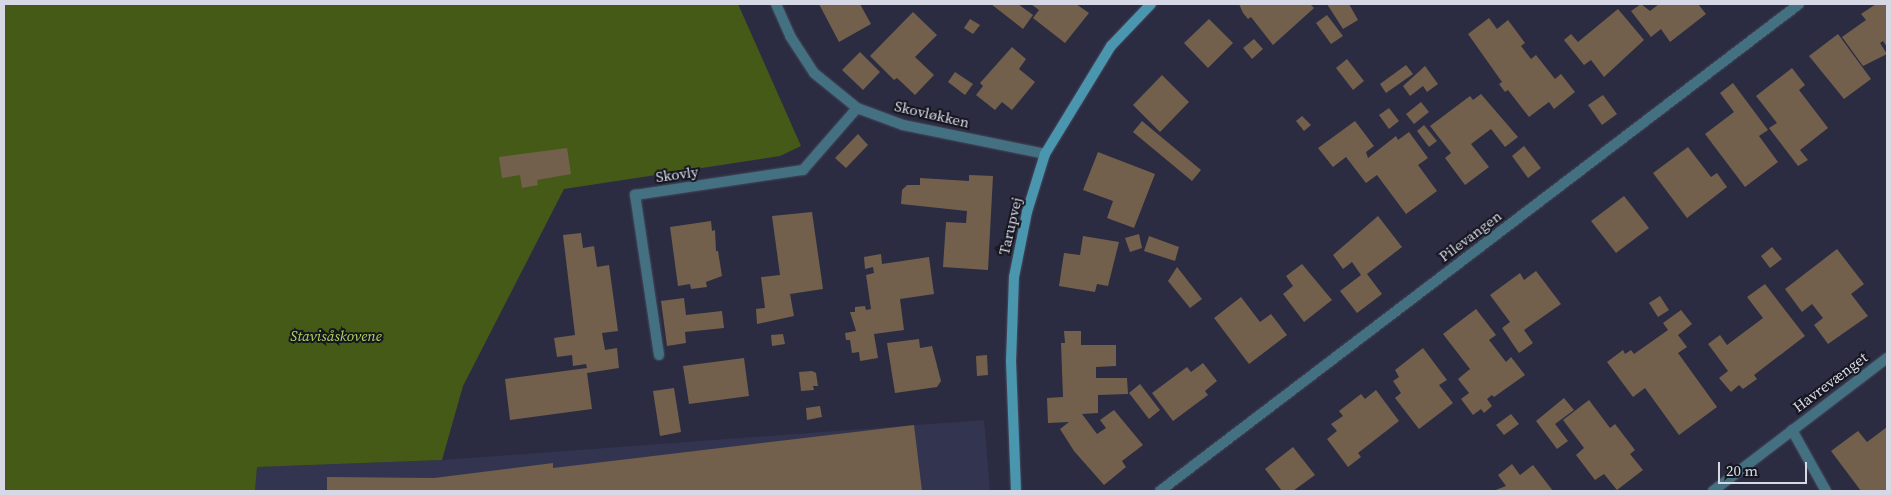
<!DOCTYPE html>
<html>
<head>
<meta charset="utf-8">
<style>
	body { margin:0 }
	#map { position:relative; width:1891px; height:495px; overflow:hidden; background:#2b2c42; font-family:"Source Serif 4",serif }
	div>[style] { position:absolute }
	.built>* { inset:0; background:#333450 }
	.green>* { inset:0; background:#465a17 }
	.building>* { inset:0; background:#73604c }
	.roads { filter:drop-shadow(0 0 1px #46485c) drop-shadow(0 0 1px #46485c) }
	.street>* { height:10px; margin:-5px; padding:0 5px; transform-origin:5px; border-radius:5px; background:#447181 }
	.secondary>* { height:10px; margin:-5px; padding:0 5px; transform-origin:5px; border-radius:5px; background:#4b96af }
	span { translate:-50% -50%; white-space:nowrap; text-align:center; line-height:1.15; -webkit-text-stroke:4px #15161f; paint-order:stroke }
	.street-label { font-size:15px; color:#d6d8e6 }
	.park-label { font-size:15px; color:#b0d65f; font-style:italic }
	.frame { position:absolute; inset:0; border:5px solid #d6d8e6; pointer-events:none }
	.scale { position:absolute; left:1718px; top:462px; width:89px; height:22px; box-sizing:border-box; border:2px solid #d6d8e6; border-top:0; padding-left:6px; font-size:15px; line-height:18px; white-space:nowrap; color:#d6d8e6; -webkit-text-stroke:4px #15161f; paint-order:stroke }
</style>
</head>
<body>
<div id="map">
	<div class="built">
		<div style="clip-path:polygon(984px 420px,990px 491px,255px 491px,257px 467px,442px 460px)"></div>
	</div>
	<div class="green">
		<div style="clip-path:polygon(4px 4px,738px 4px,801px 146px,780px 156px,564px 189px,463px 386px,442px 460px,257px 467px,255px 491px,4px 491px)"></div>
	</div>
	<div class="building">
		<div style="clip-path:polygon(819px 4px,860px 4px,871px 24px,839px 42px)"></div>
		<div style="clip-path:polygon(991px 4px,1018px 4px,1033px 15px,1023px 29px)"></div>
		<div style="clip-path:polygon(1031px 4px,1076px 4px,1089px 13px,1065px 43px,1033px 18px,1039px 10px)"></div>
		<div style="clip-path:polygon(1239px 4px,1310px 4px,1314px 8px,1273px 45px,1251px 17px,1248px 19px,1243px 13px)"></div>
		<div style="clip-path:polygon(1327px 4px,1349px 4px,1358px 20px,1343px 29px)"></div>
		<div style="clip-path:polygon(1641px 4px,1650px 11px,1659px 4px,1698px 4px,1706px 14px,1670px 42px,1661px 29px,1651px 37px,1631px 11px)"></div>
		<div style="clip-path:polygon(1876px 4px,1887px 4px,1887px 47px,1883px 41px,1880px 43px,1887px 54px,1863px 66px,1842px 37px,1866px 20px,1861px 14px)"></div>
		<div style="clip-path:polygon(1618px 9px,1644px 40px,1604px 77px,1591px 60px,1584px 65px,1564px 40px,1571px 34px,1578px 42px)"></div>
		<div style="clip-path:polygon(913px 12px,937px 35px,915px 57px,934px 75px,915px 95px,897px 78px,894px 80px,870px 56px)"></div>
		<div style="clip-path:polygon(1327px 15px,1343px 36px,1331px 44px,1316px 23px)"></div>
		<div style="clip-path:polygon(1489px 18px,1497px 29px,1508px 20px,1525px 43px,1521px 46px,1531px 59px,1536px 55px,1555px 79px,1561px 74px,1575px 92px,1554px 109px,1549px 102px,1529px 117px,1508px 90px,1505px 92px,1499px 84px,1502px 82px,1468px 34px)"></div>
		<div style="clip-path:polygon(970px 19px,980px 25px,973px 34px,964px 28px)"></div>
		<div style="clip-path:polygon(1209px 19px,1233px 43px,1208px 68px,1184px 43px)"></div>
		<div style="clip-path:polygon(1838px 34px,1871px 79px,1844px 99px,1809px 56px)"></div>
		<div style="clip-path:polygon(1254px 39px,1263px 49px,1252px 59px,1243px 48px)"></div>
		<div style="clip-path:polygon(1012px 47px,1026px 59px,1019px 69px,1035px 82px,1012px 110px,1002px 102px,995px 110px,976px 95px,983px 86px,980px 83px)"></div>
		<div style="clip-path:polygon(860px 52px,880px 72px,863px 90px,842px 70px)"></div>
		<div style="clip-path:polygon(1347px 59px,1364px 81px,1353px 90px,1336px 68px)"></div>
		<div style="clip-path:polygon(1406px 65px,1413px 74px,1386px 93px,1380px 84px)"></div>
		<div style="clip-path:polygon(1425px 66px,1438px 84px,1427px 92px,1423px 86px,1410px 96px,1403px 86px)"></div>
		<div style="clip-path:polygon(1792px 68px,1805px 85px,1799px 90px,1828px 128px,1800px 150px,1808px 160px,1798px 166px,1769px 128px,1777px 123px,1756px 96px)"></div>
		<div style="clip-path:polygon(955px 72px,973px 84px,965px 95px,948px 82px)"></div>
		<div style="clip-path:polygon(1162px 75px,1189px 102px,1160px 132px,1133px 105px)"></div>
		<div style="clip-path:polygon(1733px 83px,1768px 130px,1759px 136px,1778px 162px,1745px 187px,1705px 134px,1734px 112px,1720px 93px)"></div>
		<div style="clip-path:polygon(1481px 94px,1518px 137px,1505px 147px,1491px 129px,1471px 144px,1489px 167px,1465px 185px,1445px 158px,1451px 153px,1430px 126px,1470px 96px,1473px 100px)"></div>
		<div style="clip-path:polygon(1603px 95px,1617px 114px,1602px 125px,1588px 105px)"></div>
		<div style="clip-path:polygon(1421px 102px,1429px 112px,1414px 124px,1406px 114px)"></div>
		<div style="clip-path:polygon(1389px 108px,1399px 121px,1389px 129px,1379px 115px)"></div>
		<div style="clip-path:polygon(1302px 116px,1311px 125px,1304px 131px,1296px 121px)"></div>
		<div style="clip-path:polygon(1142px 121px,1201px 170px,1192px 181px,1133px 132px)"></div>
		<div style="clip-path:polygon(1355px 121px,1374px 146px,1366px 152px,1368px 158px,1396px 136px,1398px 140px,1409px 132px,1428px 158px,1418px 165px,1437px 191px,1406px 214px,1377px 175px,1366px 183px,1346px 157px,1333px 167px,1318px 148px)"></div>
		<div style="clip-path:polygon(1424px 125px,1437px 141px,1429px 147px,1417px 131px)"></div>
		<div style="clip-path:polygon(858px 134px,868px 145px,846px 168px,835px 158px)"></div>
		<div style="clip-path:polygon(1524px 146px,1541px 168px,1528px 178px,1512px 156px)"></div>
		<div style="clip-path:polygon(1688px 147px,1711px 177px,1717px 173px,1727px 187px,1687px 218px,1653px 173px)"></div>
		<div style="clip-path:polygon(567px 148px,571px 174px,537px 180px,538px 185px,522px 188px,520px 175px,502px 178px,499px 157px)"></div>
		<div style="clip-path:polygon(1098px 152px,1155px 174px,1134px 228px,1107px 218px,1113px 201px,1083px 190px)"></div>
		<div style="clip-path:polygon(969px 175px,993px 176px,988px 270px,943px 267px,946px 222px,966px 223px,967px 211px,901px 204px,902px 190px,907px 185px,920px 185px,920px 178px,969px 181px)"></div>
		<div style="clip-path:polygon(1624px 196px,1649px 228px,1616px 253px,1591px 221px)"></div>
		<div style="clip-path:polygon(812px 212px,823px 289px,790px 294px,794px 316px,757px 324px,756px 309px,765px 308px,761px 277px,780px 275px,772px 216px)"></div>
		<div style="clip-path:polygon(1378px 216px,1402px 247px,1367px 274px,1382px 294px,1357px 313px,1340px 291px,1361px 275px,1352px 262px,1343px 269px,1333px 255px)"></div>
		<div style="clip-path:polygon(711px 221px,712px 231px,715px 230px,716px 251px,718px 251px,722px 276px,706px 282px,707px 287px,691px 289px,690px 284px,678px 286px,670px 227px)"></div>
		<div style="clip-path:polygon(581px 233px,583px 248px,594px 246px,597px 267px,609px 265px,618px 331px,602px 333px,605px 350px,617px 348px,619px 368px,587px 373px,592px 409px,510px 420px,505px 379px,587px 368px,586px 364px,573px 366px,572px 355px,557px 357px,554px 338px,575px 335px,563px 235px)"></div>
		<div style="clip-path:polygon(1139px 234px,1142px 248px,1130px 252px,1125px 238px)"></div>
		<div style="clip-path:polygon(1083px 236px,1119px 242px,1108px 286px,1097px 284px,1095px 292px,1059px 286px,1064px 253px,1080px 255px)"></div>
		<div style="clip-path:polygon(1149px 236px,1179px 247px,1175px 261px,1144px 251px)"></div>
		<div style="clip-path:polygon(1772px 247px,1782px 259px,1770px 268px,1761px 256px)"></div>
		<div style="clip-path:polygon(1837px 249px,1864px 284px,1851px 294px,1868px 316px,1828px 344px,1814px 325px,1823px 318px,1812px 304px,1802px 312px,1785px 289px)"></div>
		<div style="clip-path:polygon(881px 254px,882px 264px,929px 257px,934px 294px,900px 299px,904px 330px,874px 334px,878px 358px,860px 361px,859px 352px,852px 353px,850px 340px,846px 340px,845px 333px,856px 331px,850px 312px,855px 312px,855px 307px,865px 306px,866px 310px,871px 309px,866px 275px,874px 273px,873px 267px,865px 269px,864px 257px)"></div>
		<div style="clip-path:polygon(1302px 264px,1332px 300px,1304px 322px,1283px 294px,1293px 286px,1286px 276px)"></div>
		<div style="clip-path:polygon(1177px 267px,1202px 299px,1190px 308px,1168px 281px)"></div>
		<div style="clip-path:polygon(1536px 271px,1561px 304px,1524px 330px,1533px 343px,1519px 353px,1502px 328px,1510px 322px,1490px 295px,1520px 273px,1524px 280px)"></div>
		<div style="clip-path:polygon(1765px 284px,1805px 336px,1754px 375px,1757px 379px,1743px 389px,1739px 385px,1731px 392px,1719px 378px,1728px 371px,1708px 344px,1720px 335px,1727px 345px,1763px 318px,1747px 297px)"></div>
		<div style="clip-path:polygon(1660px 296px,1669px 310px,1658px 317px,1649px 303px)"></div>
		<div style="clip-path:polygon(1241px 297px,1260px 322px,1271px 314px,1287px 335px,1249px 364px,1214px 318px)"></div>
		<div style="clip-path:polygon(684px 298px,686px 315px,722px 311px,724px 328px,685px 332px,686px 343px,667px 346px,661px 301px)"></div>
		<div style="clip-path:polygon(1476px 309px,1496px 335px,1489px 340px,1506px 362px,1511px 357px,1525px 375px,1494px 397px,1492px 395px,1487px 399px,1492px 406px,1484px 413px,1481px 409px,1473px 415px,1461px 399px,1469px 393px,1458px 379px,1470px 369px,1443px 334px)"></div>
		<div style="clip-path:polygon(1681px 310px,1692px 324px,1678px 335px,1687px 347px,1678px 353px,1717px 407px,1679px 435px,1645px 388px,1633px 397px,1607px 362px,1623px 350px,1625px 354px,1631px 350px,1634px 354px,1668px 330px,1663px 323px)"></div>
		<div style="clip-path:polygon(1064px 331px,1081px 331px,1081px 345px,1116px 345px,1116px 366px,1096px 367px,1096px 378px,1127px 378px,1128px 394px,1098px 395px,1098px 413px,1082px 414px,1097px 434px,1106px 428px,1100px 420px,1114px 410px,1143px 445px,1122px 461px,1126px 467px,1104px 485px,1074px 451px,1060px 429px,1069px 422px,1048px 423px,1047px 398px,1063px 397px,1061px 343px,1065px 343px)"></div>
		<div style="clip-path:polygon(783px 334px,785px 344px,772px 346px,771px 335px)"></div>
		<div style="clip-path:polygon(919px 339px,920px 348px,932px 346px,941px 381px,937px 387px,895px 393px,887px 343px)"></div>
		<div style="clip-path:polygon(1423px 348px,1447px 380px,1439px 385px,1453px 403px,1419px 429px,1395px 398px,1401px 393px,1393px 381px,1399px 377px,1395px 370px)"></div>
		<div style="clip-path:polygon(987px 355px,988px 375px,977px 376px,976px 356px)"></div>
		<div style="clip-path:polygon(744px 358px,749px 396px,689px 404px,683px 366px)"></div>
		<div style="clip-path:polygon(1203px 363px,1217px 381px,1205px 391px,1208px 395px,1173px 421px,1152px 393px,1187px 367px,1191px 372px)"></div>
		<div style="clip-path:polygon(812px 371px,816px 373px,818px 386px,813px 386px,814px 390px,801px 391px,799px 372px)"></div>
		<div style="clip-path:polygon(1140px 384px,1160px 410px,1149px 419px,1129px 393px)"></div>
		<div style="clip-path:polygon(674px 388px,681px 432px,660px 436px,653px 391px)"></div>
		<div style="clip-path:polygon(1376px 390px,1399px 421px,1358px 453px,1361px 457px,1348px 467px,1327px 439px,1337px 431px,1331px 424px,1343px 416px,1339px 411px,1361px 394px,1365px 399px)"></div>
		<div style="clip-path:polygon(1564px 398px,1574px 410px,1555px 424px,1568px 441px,1557px 449px,1536px 421px)"></div>
		<div style="clip-path:polygon(1589px 400px,1610px 428px,1615px 424px,1635px 450px,1630px 454px,1643px 470px,1617px 490px,1604px 474px,1595px 480px,1576px 455px,1584px 448px,1563px 420px)"></div>
		<div style="clip-path:polygon(820px 406px,822px 417px,807px 420px,806px 408px)"></div>
		<div style="clip-path:polygon(1511px 414px,1519px 424px,1504px 435px,1496px 425px)"></div>
		<div style="clip-path:polygon(914px 425px,922px 491px,327px 491px,327px 477px,434px 478px,553px 463px,553px 468px)"></div>
		<div style="clip-path:polygon(1887px 427px,1887px 491px,1861px 491px,1831px 451px,1858px 431px,1867px 442px)"></div>
		<div style="clip-path:polygon(1293px 447px,1315px 475px,1293px 491px,1282px 491px,1265px 469px)"></div>
		<div style="clip-path:polygon(1512px 464px,1520px 475px,1533px 465px,1553px 491px,1493px 491px,1506px 486px,1498px 475px)"></div>
	</div>
	<div class="roads">
		<div class="street">
			<div style="left:776px;top:4px;width:35px;rotate:66deg"></div>
			<div style="left:790px;top:36px;width:44px;rotate:57deg"></div>
			<div style="left:814px;top:73px;width:55px;rotate:39.1deg"></div>
			<div style="left:857px;top:108px;width:49px;rotate:20.3deg"></div>
			<div style="left:903px;top:125px;width:145px;rotate:11.5deg"></div>
			<div style="left:659px;top:355px;width:162px;rotate:-98.5deg"></div>
			<div style="left:635px;top:195px;width:170px;rotate:-8.5deg"></div>
			<div style="left:803px;top:170px;width:82px;rotate:-48.9deg"></div>
			<div style="left:1792px;top:430px;width:70px;rotate:60.9deg"></div>
			<div style="left:1160px;top:491px;width:803px;rotate:-37.31deg"></div>
			<div style="left:1713px;top:491px;width:219px;rotate:-37.4deg"></div>
		</div>
		<div class="secondary">
			<div style="left:1016px;top:491px;width:129px;rotate:-92.2deg"></div>
			<div style="left:1011px;top:362px;width:85px;rotate:-88deg"></div>
			<div style="left:1014px;top:277px;width:66px;rotate:-78.7deg"></div>
			<div style="left:1027px;top:212px;width:61px;rotate:-72.8deg"></div>
			<div style="left:1045px;top:154px;width:127px;rotate:-58.6deg"></div>
			<div style="left:1111px;top:46px;width:58px;rotate:-46.4deg"></div>
		</div>
	</div>
	<div class="street-label">
		<span style="left:932px;top:114px;rotate:13deg">Skovløkken</span>
		<span style="left:677px;top:174px;rotate:-8deg">Skovly</span>
		<span style="left:1010px;top:226px;rotate:-77deg">Tarupvej</span>
		<span style="left:1470px;top:236px;rotate:-37deg">Pilevangen</span>
		<span style="left:1830px;top:382px;rotate:-37deg">Havrevænget</span>
	</div>
	<div class="park-label">
		<span style="left:336px;top:336px">Stavisåskovene</span>
	</div>
	<div class="frame"></div>
	<div class="scale">20 m</div>
</div>
</body>
</html>
